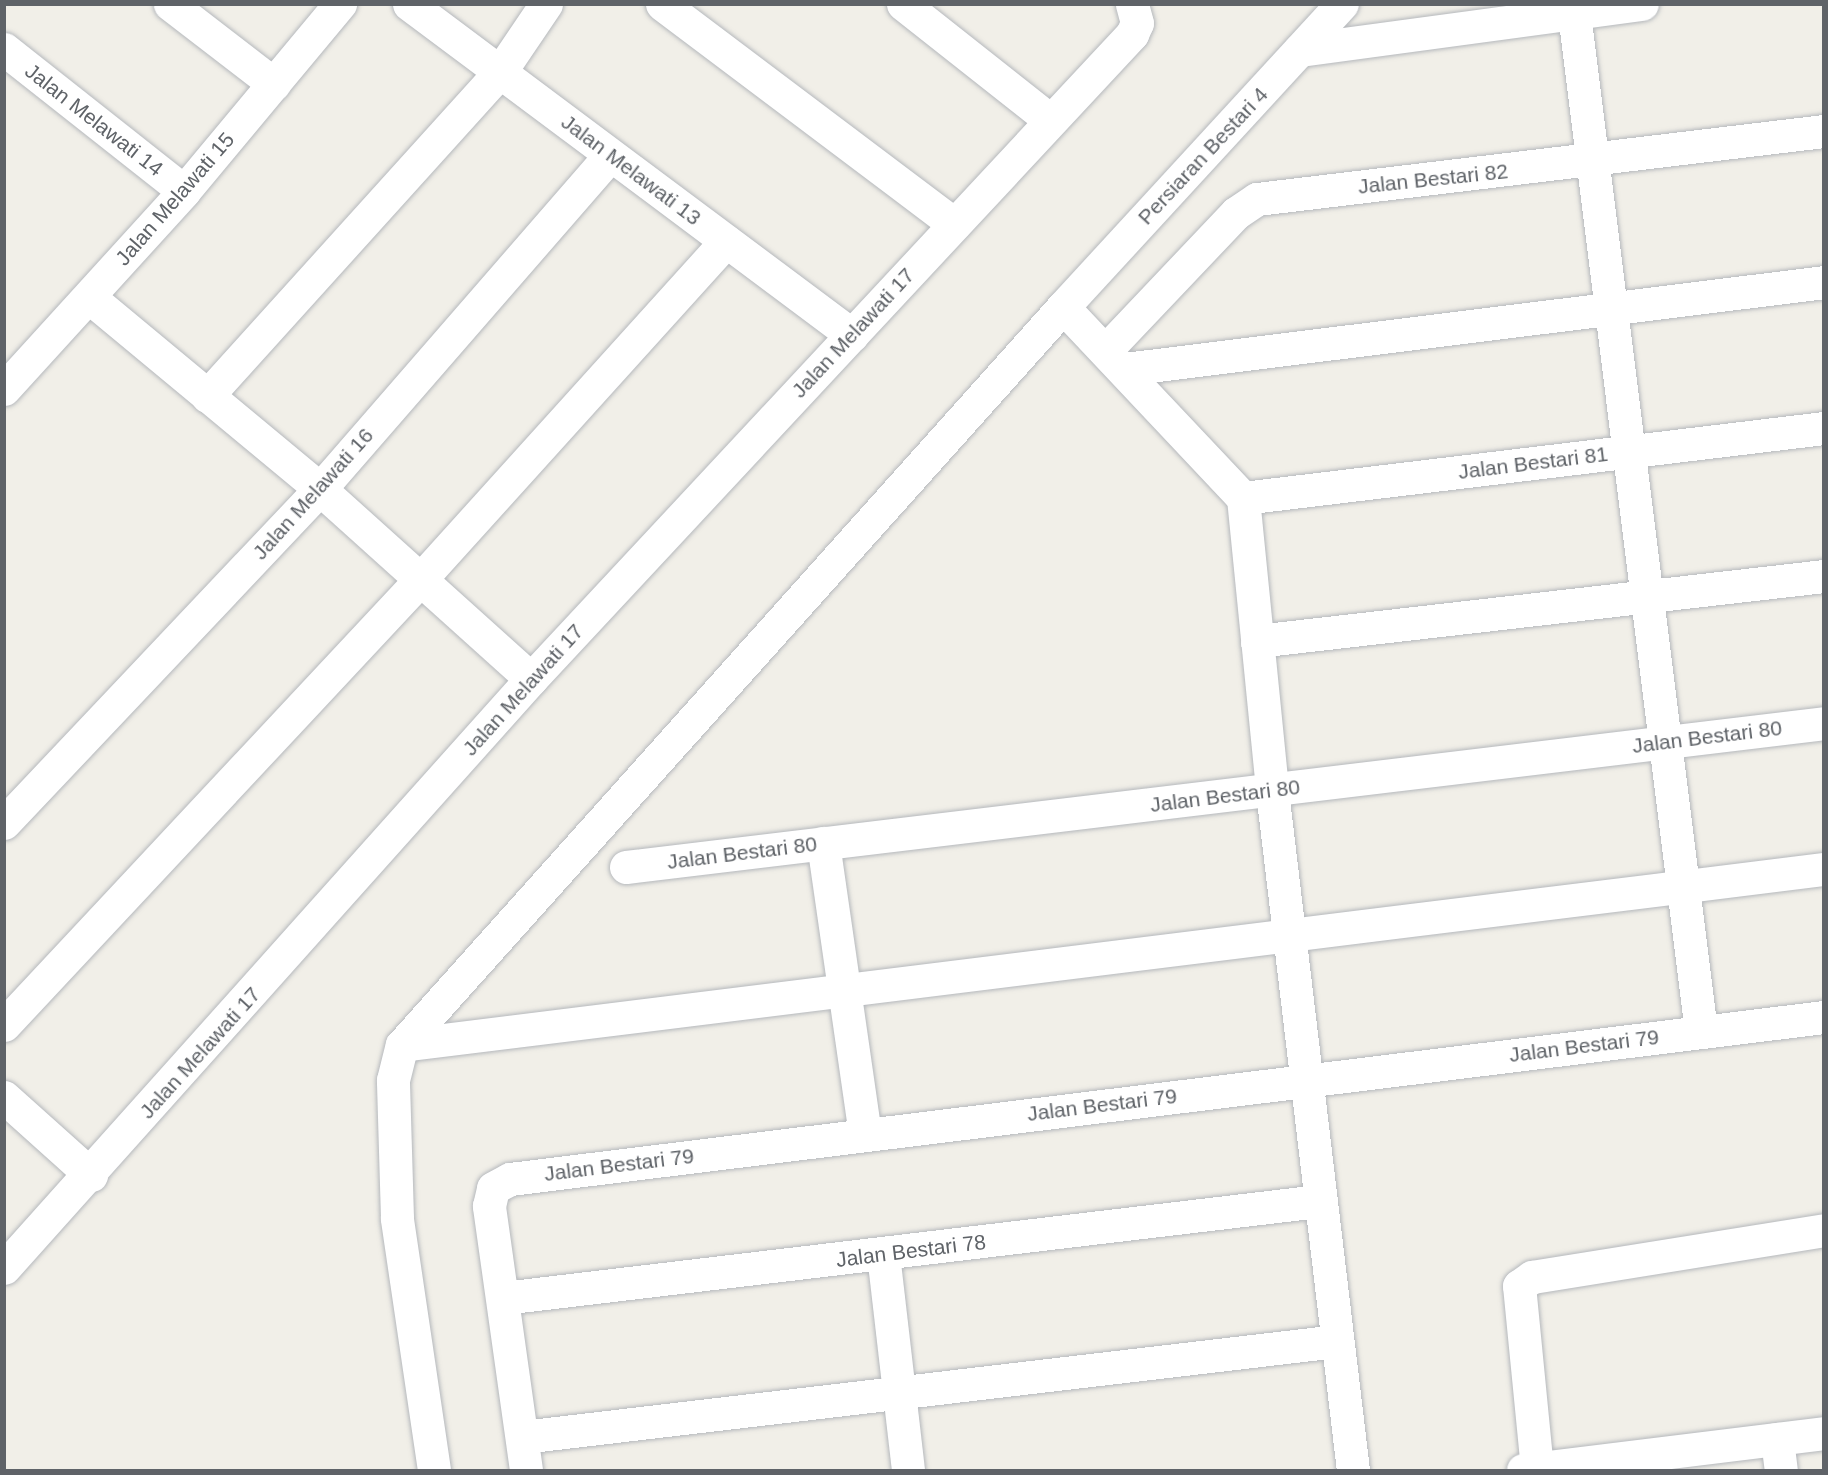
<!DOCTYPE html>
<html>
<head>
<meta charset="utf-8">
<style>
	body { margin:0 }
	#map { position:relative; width:1828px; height:1475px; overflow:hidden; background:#f1efe8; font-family:Helvetica,sans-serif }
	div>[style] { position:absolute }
	.roads { filter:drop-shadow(0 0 2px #b5b8bc) drop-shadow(0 0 2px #b5b8bc) }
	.minor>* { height:33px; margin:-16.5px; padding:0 16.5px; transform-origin:16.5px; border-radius:16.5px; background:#fff }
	span { translate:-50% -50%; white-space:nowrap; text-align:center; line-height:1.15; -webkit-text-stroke:6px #fff; paint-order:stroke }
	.street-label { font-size:21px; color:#5f6368 }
	.frame { position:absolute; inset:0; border:6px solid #5f6368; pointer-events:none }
</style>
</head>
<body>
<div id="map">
	<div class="roads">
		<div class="minor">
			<div style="left:170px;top:4px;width:131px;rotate:37.6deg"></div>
			<div style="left:409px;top:4px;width:553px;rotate:36.77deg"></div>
			<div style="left:662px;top:4px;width:366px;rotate:37deg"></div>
			<div style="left:903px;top:4px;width:187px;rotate:38.3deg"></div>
			<div style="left:1574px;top:13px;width:1026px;rotate:82.89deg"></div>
			<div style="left:4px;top:49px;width:229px;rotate:38.3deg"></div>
			<div style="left:1300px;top:50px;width:345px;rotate:-7.7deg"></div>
			<div style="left:89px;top:297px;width:300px;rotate:39.7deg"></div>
			<div style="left:320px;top:489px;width:284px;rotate:42deg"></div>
			<div style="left:1063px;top:307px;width:262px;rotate:46.7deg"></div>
			<div style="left:1243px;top:498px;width:294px;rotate:84.3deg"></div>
			<div style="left:1272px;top:791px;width:684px;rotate:83.2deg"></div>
			<div style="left:1105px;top:351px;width:190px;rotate:-46.5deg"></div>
			<div style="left:1236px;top:213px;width:25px;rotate:-34deg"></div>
			<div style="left:1257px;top:199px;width:571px;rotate:-6.84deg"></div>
			<div style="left:1125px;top:369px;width:704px;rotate:-7.09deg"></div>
			<div style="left:4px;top:389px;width:268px;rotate:-47.7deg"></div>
			<div style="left:184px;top:191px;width:244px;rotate:-50.2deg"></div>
			<div style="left:207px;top:396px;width:437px;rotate:-47.9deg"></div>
			<div style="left:500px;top:72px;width:82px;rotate:-55.9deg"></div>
			<div style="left:1243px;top:498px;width:585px;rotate:-6.87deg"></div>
			<div style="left:1257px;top:641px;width:571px;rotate:-6.54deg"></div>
			<div style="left:4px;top:823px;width:460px;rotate:-46.6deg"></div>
			<div style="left:320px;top:489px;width:442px;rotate:-49deg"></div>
			<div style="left:823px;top:843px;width:294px;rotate:81.8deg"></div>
			<div style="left:626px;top:867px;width:1207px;rotate:-6.85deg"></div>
			<div style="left:4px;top:1025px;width:608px;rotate:-46.93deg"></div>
			<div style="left:419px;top:581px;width:458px;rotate:-47.9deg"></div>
			<div style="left:402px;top:1045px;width:1433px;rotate:-7.06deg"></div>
			<div style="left:4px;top:1097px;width:117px;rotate:41.9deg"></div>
			<div style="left:883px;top:1254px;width:217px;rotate:83.4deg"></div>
			<div style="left:4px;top:1268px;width:790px;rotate:-48.18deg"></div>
			<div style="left:531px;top:679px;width:882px;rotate:-47.02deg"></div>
			<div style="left:1132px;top:34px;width:12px;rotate:-66deg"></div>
			<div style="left:1137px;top:23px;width:20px;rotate:-105deg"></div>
			<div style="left:503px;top:1298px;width:822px;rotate:-6.78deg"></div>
			<div style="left:522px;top:1437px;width:821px;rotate:-6.72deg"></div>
			<div style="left:1777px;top:1439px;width:31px;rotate:83deg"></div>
			<div style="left:1537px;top:1469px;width:184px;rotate:-95.6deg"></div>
			<div style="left:1519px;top:1286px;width:16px;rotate:-35deg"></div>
			<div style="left:1532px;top:1277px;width:296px;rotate:-9.1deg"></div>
			<div style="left:434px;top:1470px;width:255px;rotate:-98.4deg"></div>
			<div style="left:397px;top:1218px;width:138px;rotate:-91.7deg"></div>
			<div style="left:393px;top:1080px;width:36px;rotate:-76deg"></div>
			<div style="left:402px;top:1045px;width:991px;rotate:-48.15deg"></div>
			<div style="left:1063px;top:307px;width:412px;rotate:-47.4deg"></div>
			<div style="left:526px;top:1470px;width:267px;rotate:-98deg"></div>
			<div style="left:489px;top:1206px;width:18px;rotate:-77deg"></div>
			<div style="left:493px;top:1188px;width:19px;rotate:-28deg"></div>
			<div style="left:510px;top:1179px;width:1324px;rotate:-7.03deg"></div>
			<div style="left:1523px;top:1470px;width:303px;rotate:-7deg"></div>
		</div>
	</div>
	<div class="street-label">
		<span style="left:94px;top:120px;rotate:38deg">Jalan Melawati 14</span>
		<span style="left:1203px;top:156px;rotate:-47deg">Persiaran Bestari 4</span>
		<span style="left:631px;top:170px;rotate:37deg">Jalan Melawati 13</span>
		<span style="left:1433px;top:179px;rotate:-6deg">Jalan Bestari 82</span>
		<span style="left:175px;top:199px;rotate:-49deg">Jalan Melawati 15</span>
		<span style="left:853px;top:333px;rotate:-47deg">Jalan Melawati 17</span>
		<span style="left:1533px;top:463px;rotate:-7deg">Jalan Bestari 81</span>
		<span style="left:313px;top:494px;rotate:-48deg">Jalan Melawati 16</span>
		<span style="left:523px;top:690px;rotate:-48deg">Jalan Melawati 17</span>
		<span style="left:1707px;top:737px;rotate:-7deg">Jalan Bestari 80</span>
		<span style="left:1225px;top:796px;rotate:-7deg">Jalan Bestari 80</span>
		<span style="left:742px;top:853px;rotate:-7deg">Jalan Bestari 80</span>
		<span style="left:1584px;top:1046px;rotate:-7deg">Jalan Bestari 79</span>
		<span style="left:200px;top:1053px;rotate:-48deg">Jalan Melawati 17</span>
		<span style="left:1102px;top:1105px;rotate:-7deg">Jalan Bestari 79</span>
		<span style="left:619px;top:1165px;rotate:-7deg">Jalan Bestari 79</span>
		<span style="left:911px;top:1251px;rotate:-7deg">Jalan Bestari 78</span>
	</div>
	<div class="frame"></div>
</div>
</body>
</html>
